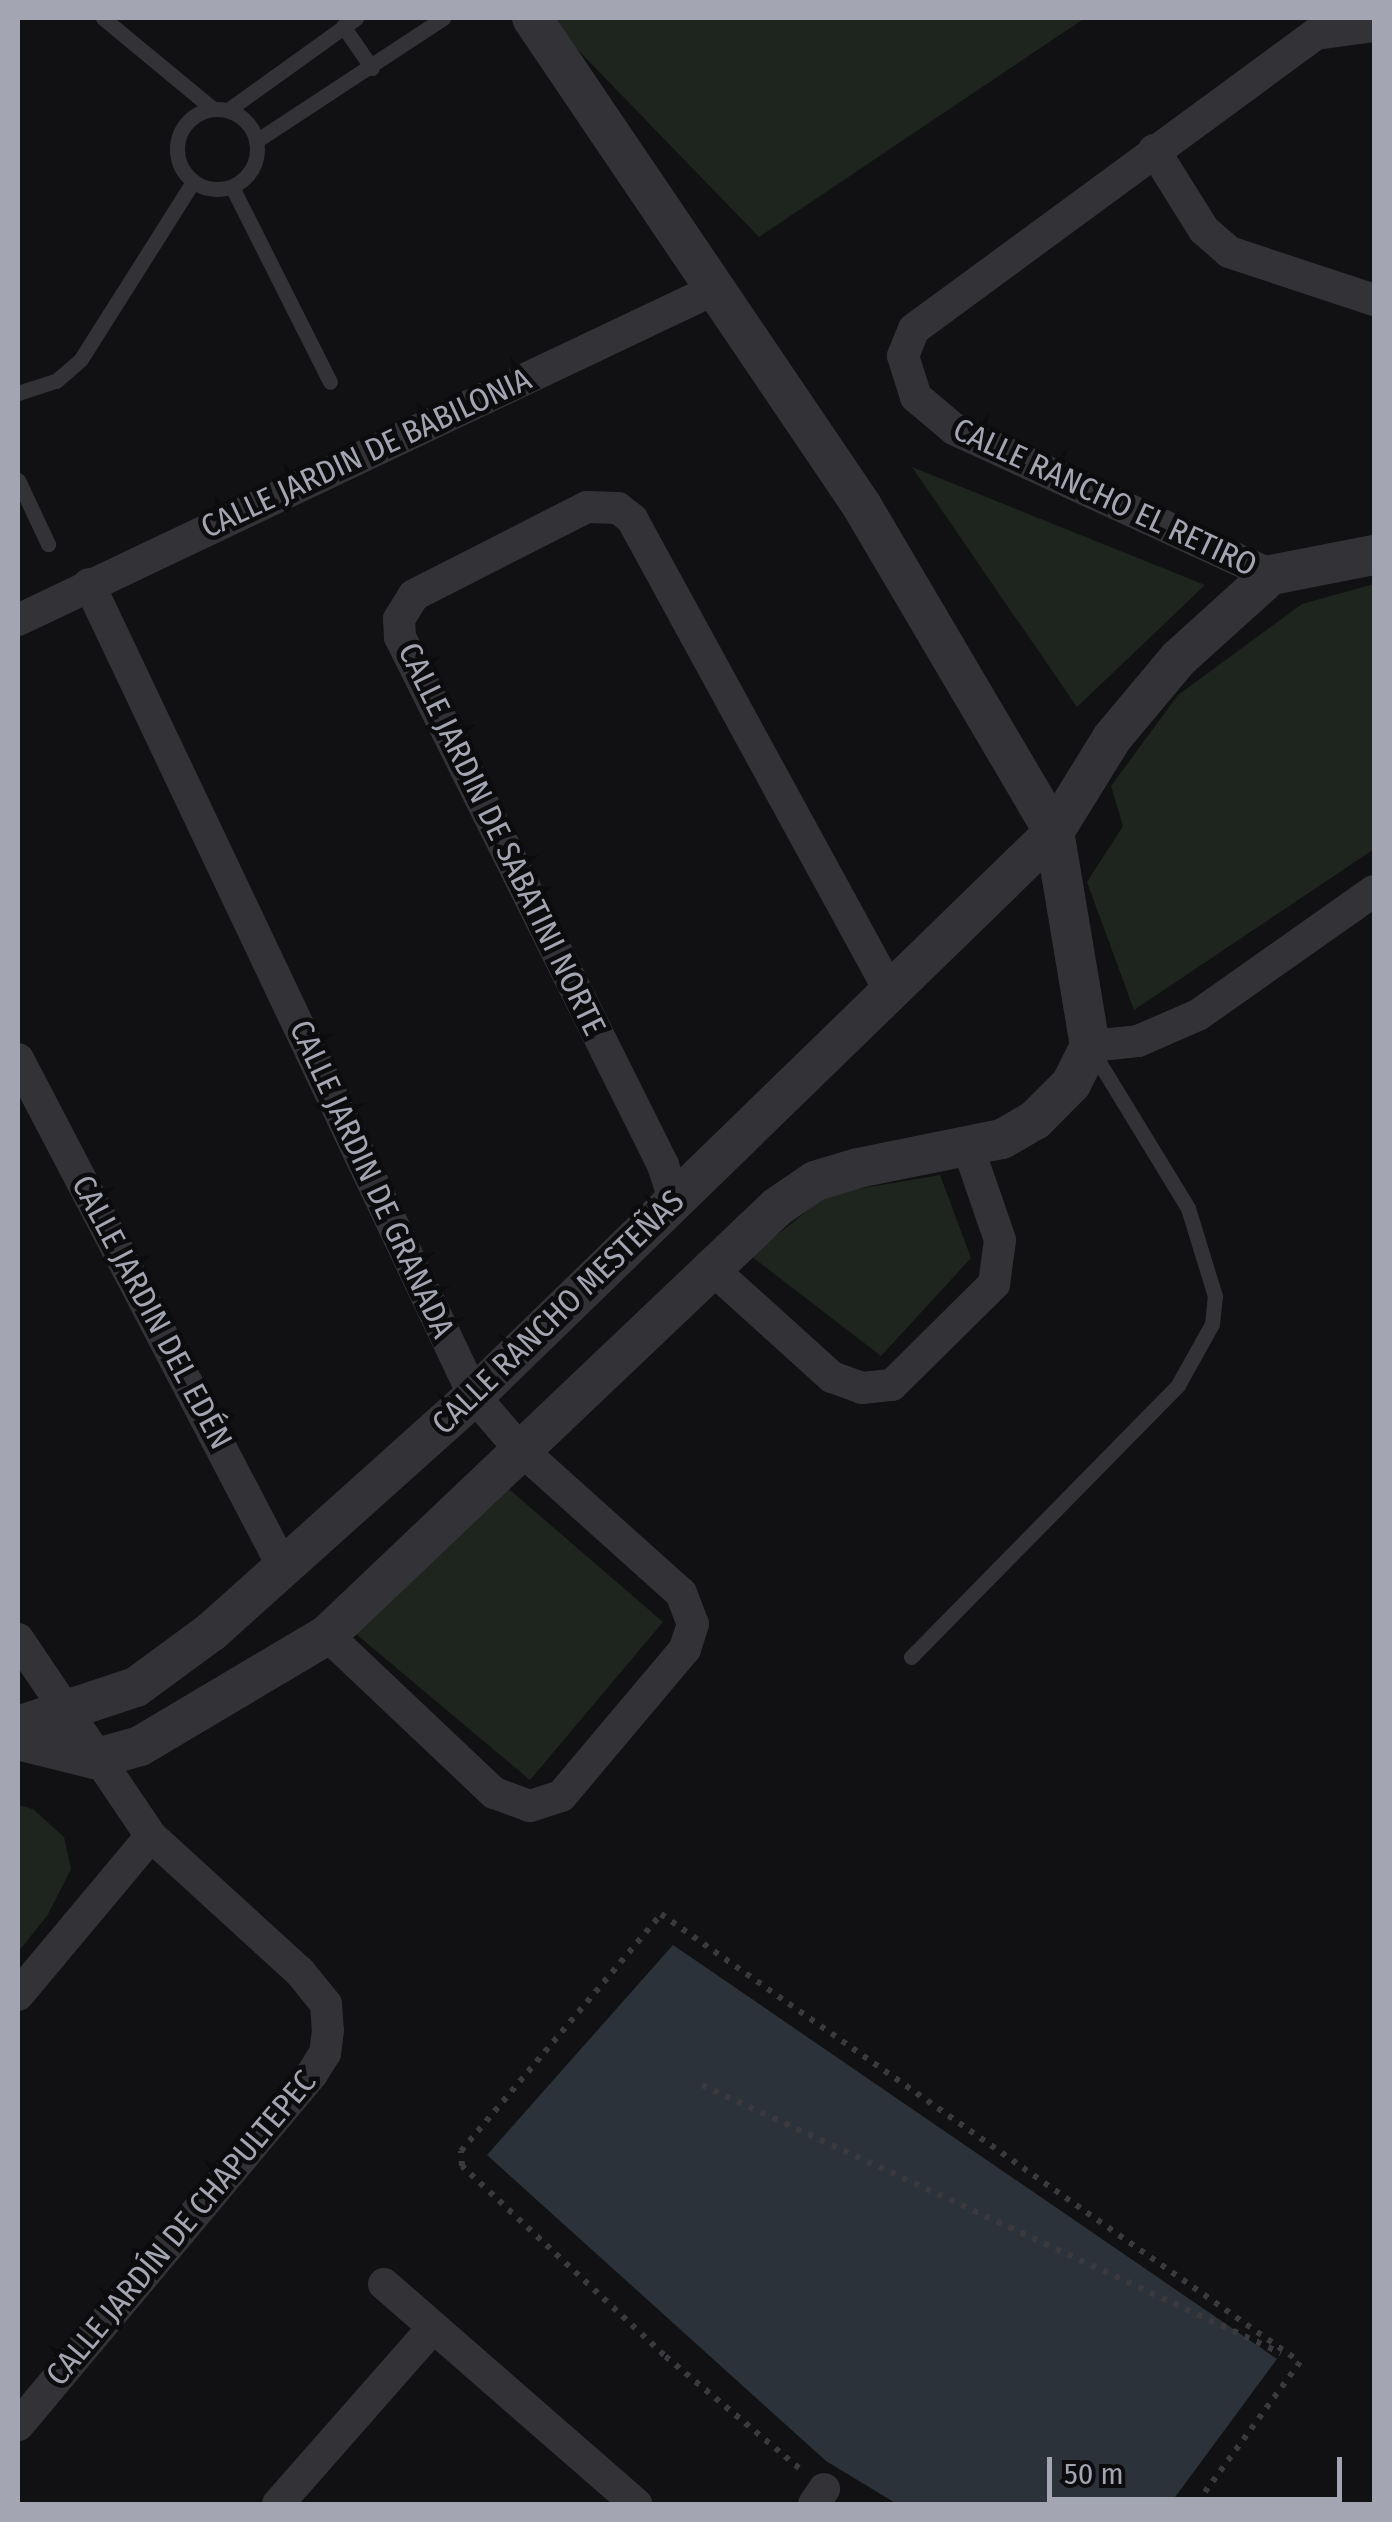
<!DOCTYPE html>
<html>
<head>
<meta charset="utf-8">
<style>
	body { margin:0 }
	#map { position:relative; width:1392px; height:2522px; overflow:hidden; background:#111113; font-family:"Fira Sans Condensed",sans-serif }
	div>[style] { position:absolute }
	.green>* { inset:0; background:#1e251f }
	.water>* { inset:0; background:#2c323a }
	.path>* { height:6px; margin-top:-3px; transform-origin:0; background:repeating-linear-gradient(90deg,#39393e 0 5px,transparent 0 13px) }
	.service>* { height:15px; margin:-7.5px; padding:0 7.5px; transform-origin:7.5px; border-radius:7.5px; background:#333337 }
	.service>.ring { margin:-7.5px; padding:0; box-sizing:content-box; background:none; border:15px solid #333337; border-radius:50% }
	.minor>* { height:32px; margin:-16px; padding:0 16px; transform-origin:16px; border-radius:16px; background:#333337 }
	.tertiary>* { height:40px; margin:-20px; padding:0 20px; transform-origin:20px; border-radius:20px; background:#333337 }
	span { translate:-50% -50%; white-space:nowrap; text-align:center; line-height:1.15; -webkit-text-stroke:9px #0c0c0e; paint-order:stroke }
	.street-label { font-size:32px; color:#a3a6b2 }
	.frame { position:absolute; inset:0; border:20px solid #a3a6b2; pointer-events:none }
	.scale { position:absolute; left:1047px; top:2457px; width:295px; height:45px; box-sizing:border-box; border:5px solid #a3a6b2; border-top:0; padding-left:12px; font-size:30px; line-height:35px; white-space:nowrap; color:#a3a6b2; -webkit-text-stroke:8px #0c0c0e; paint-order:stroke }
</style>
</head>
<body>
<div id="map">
	<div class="green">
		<div style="clip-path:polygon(547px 18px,1085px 18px,759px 237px)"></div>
		<div style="clip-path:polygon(912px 467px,1205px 585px,1077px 707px)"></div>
		<div style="clip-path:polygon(1374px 584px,1374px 849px,1134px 1010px,1087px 882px,1123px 826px,1111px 786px,1178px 695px,1302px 604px)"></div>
		<div style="clip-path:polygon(940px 1175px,971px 1258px,881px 1356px,751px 1256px,828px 1194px)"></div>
		<div style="clip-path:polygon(503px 1484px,663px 1622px,530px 1780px,356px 1634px)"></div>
		<div style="clip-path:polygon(18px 1805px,33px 1809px,64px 1837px,71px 1869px,47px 1916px,18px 1952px)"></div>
	</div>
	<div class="water">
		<div style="clip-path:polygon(673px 1945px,1277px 2359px,1170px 2504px,897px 2504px,826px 2461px,487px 2155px)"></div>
	</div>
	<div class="path">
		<div style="left:702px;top:2085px;width:638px;rotate:24.84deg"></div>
		<div style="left:799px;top:2468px;width:176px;rotate:-140.1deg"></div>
		<div style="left:664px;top:2355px;width:277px;rotate:-136.9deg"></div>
		<div style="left:462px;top:2166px;width:15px;rotate:-94deg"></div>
		<div style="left:461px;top:2151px;width:310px;rotate:-49.8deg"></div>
		<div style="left:661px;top:1914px;width:780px;rotate:35.03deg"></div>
		<div style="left:1300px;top:2362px;width:176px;rotate:126.2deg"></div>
	</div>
	<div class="service">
		<div style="left:103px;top:18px;width:143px;rotate:39.6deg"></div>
		<div style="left:343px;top:26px;width:51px;rotate:55.4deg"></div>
		<div class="ring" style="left:177px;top:109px;width:65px;height:65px"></div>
		<div style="left:228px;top:110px;width:158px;rotate:-35.7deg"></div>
		<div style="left:256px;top:141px;width:224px;rotate:-33.3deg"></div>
		<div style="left:232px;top:187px;width:218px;rotate:63.3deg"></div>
		<div style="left:18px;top:393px;width:40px;rotate:-18deg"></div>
		<div style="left:56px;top:381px;width:33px;rotate:-41deg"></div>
		<div style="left:81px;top:359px;width:209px;rotate:-57.7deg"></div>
		<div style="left:18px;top:480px;width:71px;rotate:64.9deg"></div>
		<div style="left:911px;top:1657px;width:381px;rotate:-45.5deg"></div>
		<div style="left:1178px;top:1385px;width:70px;rotate:-60.9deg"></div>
		<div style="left:1212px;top:1324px;width:28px;rotate:-84deg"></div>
		<div style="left:1215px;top:1296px;width:92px;rotate:-107.1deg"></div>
		<div style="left:1188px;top:1208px;width:184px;rotate:-121.4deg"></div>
	</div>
	<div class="minor">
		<div style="left:1154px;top:150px;width:94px;rotate:58deg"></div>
		<div style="left:1204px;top:230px;width:33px;rotate:41deg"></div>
		<div style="left:1229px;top:252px;width:153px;rotate:18.3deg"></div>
		<div style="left:1271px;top:575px;width:349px;rotate:-155.3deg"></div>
		<div style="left:954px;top:429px;width:50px;rotate:-139.9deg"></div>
		<div style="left:916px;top:397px;width:43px;rotate:-107.6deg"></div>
		<div style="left:903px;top:356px;width:29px;rotate:-68deg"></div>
		<div style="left:914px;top:329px;width:499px;rotate:-36.3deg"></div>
		<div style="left:1316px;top:34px;width:59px;rotate:-7.9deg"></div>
		<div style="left:89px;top:584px;width:899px;rotate:64.63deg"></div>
		<div style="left:474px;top:1396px;width:67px;rotate:49.2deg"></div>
		<div style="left:518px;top:1447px;width:219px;rotate:41.9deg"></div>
		<div style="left:681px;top:1593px;width:33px;rotate:69deg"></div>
		<div style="left:693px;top:1624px;width:26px;rotate:108deg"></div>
		<div style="left:685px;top:1649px;width:192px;rotate:130.1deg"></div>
		<div style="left:561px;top:1796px;width:33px;rotate:162deg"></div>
		<div style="left:530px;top:1806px;width:38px;rotate:-160deg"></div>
		<div style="left:494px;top:1793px;width:230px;rotate:-136.6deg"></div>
		<div style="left:18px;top:620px;width:772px;rotate:-25.4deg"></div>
		<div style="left:1090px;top:1046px;width:48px;rotate:-5.9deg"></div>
		<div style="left:1138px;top:1041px;width:65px;rotate:-23.4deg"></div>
		<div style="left:1198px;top:1015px;width:215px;rotate:-35.2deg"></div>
		<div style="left:18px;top:1059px;width:573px;rotate:62.45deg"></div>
		<div style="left:674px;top:1199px;width:36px;rotate:-108deg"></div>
		<div style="left:663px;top:1165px;width:590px;rotate:-116.48deg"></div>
		<div style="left:400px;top:637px;width:18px;rotate:-93deg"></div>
		<div style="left:399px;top:619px;width:28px;rotate:-58deg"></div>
		<div style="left:414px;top:595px;width:194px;rotate:-27deg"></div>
		<div style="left:587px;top:507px;width:31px;rotate:2deg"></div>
		<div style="left:618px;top:508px;width:18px;rotate:38deg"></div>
		<div style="left:632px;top:519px;width:542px;rotate:61.36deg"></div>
		<div style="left:709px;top:1266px;width:166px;rotate:42.1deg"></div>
		<div style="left:832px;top:1377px;width:32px;rotate:20deg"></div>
		<div style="left:862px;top:1388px;width:30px;rotate:-6deg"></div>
		<div style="left:892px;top:1385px;width:144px;rotate:-44.7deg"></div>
		<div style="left:994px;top:1284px;width:44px;rotate:-82.2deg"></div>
		<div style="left:1000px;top:1240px;width:98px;rotate:-109deg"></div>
		<div style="left:18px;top:1639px;width:238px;rotate:56deg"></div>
		<div style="left:151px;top:1836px;width:202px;rotate:42.4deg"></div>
		<div style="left:300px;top:1972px;width:41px;rotate:50.9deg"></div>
		<div style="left:326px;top:2004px;width:26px;rotate:86deg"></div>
		<div style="left:328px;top:2030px;width:23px;rotate:97deg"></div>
		<div style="left:325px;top:2053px;width:25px;rotate:122deg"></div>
		<div style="left:312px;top:2074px;width:458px;rotate:129.9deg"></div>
		<div style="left:18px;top:1995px;width:207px;rotate:-50.1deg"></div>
		<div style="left:384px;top:2284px;width:335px;rotate:41.1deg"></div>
		<div style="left:278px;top:2504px;width:232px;rotate:-48.7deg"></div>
		<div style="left:814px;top:2504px;width:18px;rotate:-56deg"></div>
	</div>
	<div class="tertiary">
		<div style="left:18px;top:1726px;width:124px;rotate:-18.3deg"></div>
		<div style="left:136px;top:1687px;width:93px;rotate:-36.3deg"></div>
		<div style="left:211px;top:1632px;width:353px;rotate:-41.9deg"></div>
		<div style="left:474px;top:1396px;width:809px;rotate:-44.2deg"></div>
		<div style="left:1054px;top:832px;width:110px;rotate:-58.3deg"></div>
		<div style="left:1112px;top:738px;width:103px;rotate:-50.1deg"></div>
		<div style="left:1178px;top:659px;width:125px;rotate:-42.1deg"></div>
		<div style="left:1271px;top:575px;width:105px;rotate:-11deg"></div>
		<div style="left:18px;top:1740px;width:78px;rotate:14deg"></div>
		<div style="left:94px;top:1759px;width:48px;rotate:-15.8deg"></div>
		<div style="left:140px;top:1746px;width:217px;rotate:-30.7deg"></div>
		<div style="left:327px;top:1635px;width:621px;rotate:-43.56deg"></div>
		<div style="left:777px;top:1207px;width:46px;rotate:-34.4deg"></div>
		<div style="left:815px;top:1181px;width:45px;rotate:-16.8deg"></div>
		<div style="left:858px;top:1168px;width:147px;rotate:-11.4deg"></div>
		<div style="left:1002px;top:1139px;width:38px;rotate:-30deg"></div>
		<div style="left:1035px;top:1120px;width:51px;rotate:-45deg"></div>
		<div style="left:1071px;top:1084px;width:42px;rotate:-63.4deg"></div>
		<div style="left:1090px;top:1046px;width:217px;rotate:-99.5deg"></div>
		<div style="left:1054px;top:832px;width:378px;rotate:-120.5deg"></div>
		<div style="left:862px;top:506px;width:589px;rotate:-124.07deg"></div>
	</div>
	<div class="street-label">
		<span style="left:366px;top:453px;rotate:-25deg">CALLE JARDIN DE BABILONIA</span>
		<span style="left:1105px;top:497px;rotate:25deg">CALLE RANCHO EL RETIRO</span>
		<span style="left:502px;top:839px;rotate:64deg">CALLE JARDIN DE SABATINI NORTE</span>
		<span style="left:372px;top:1179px;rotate:65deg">CALLE JARDIN DE GRANADA</span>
		<span style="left:152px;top:1312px;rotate:62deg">CALLE JARDIN DEL EDÉN</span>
		<span style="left:558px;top:1312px;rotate:-44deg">CALLE RANCHO MESTEÑAS</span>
		<span style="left:181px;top:2228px;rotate:-50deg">CALLE JARDÍN DE CHAPULTEPEC</span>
	</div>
	<div class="frame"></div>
	<div class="scale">50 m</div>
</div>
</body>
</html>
